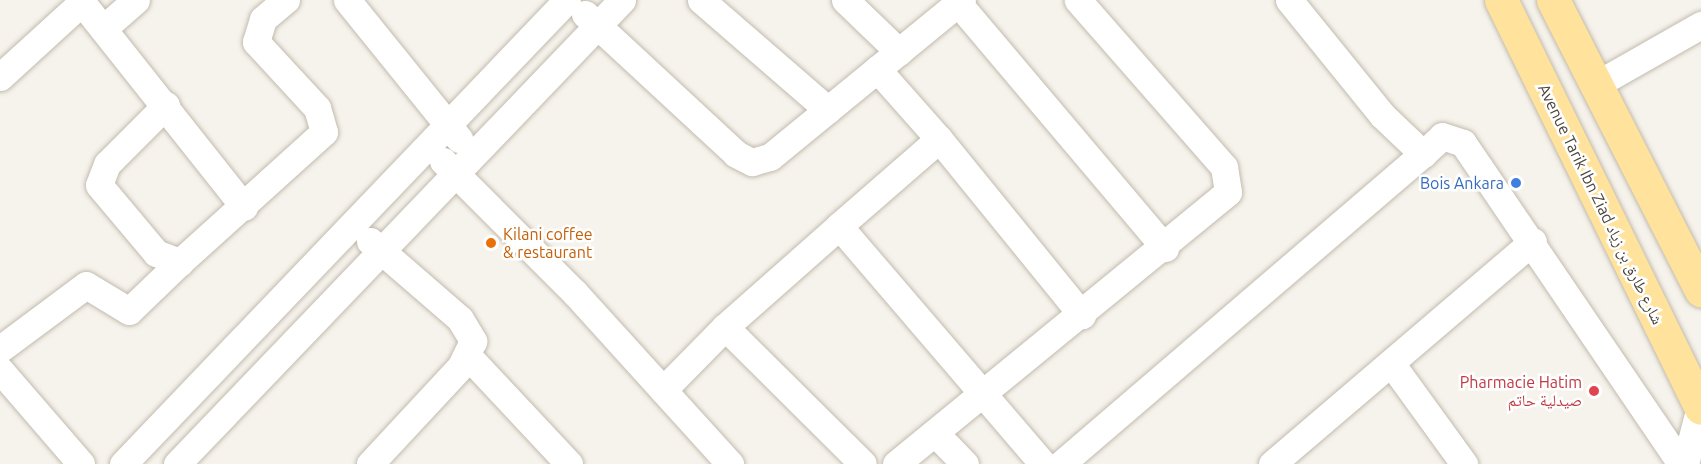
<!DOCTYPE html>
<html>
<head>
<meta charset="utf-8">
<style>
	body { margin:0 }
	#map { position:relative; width:1701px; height:464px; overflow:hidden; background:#f6f3ec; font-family:Ubuntu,"Noto Naskh Arabic",sans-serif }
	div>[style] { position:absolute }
	.roads { filter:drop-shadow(0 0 2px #c2bbae) drop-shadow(0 0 2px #c2bbae) }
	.minor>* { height:27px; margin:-13.5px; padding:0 13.5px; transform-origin:13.5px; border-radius:13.5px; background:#fff }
	.primary>* { height:33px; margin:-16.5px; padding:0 16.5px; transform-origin:16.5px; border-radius:16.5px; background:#ffe39c }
	.dots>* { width:16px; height:16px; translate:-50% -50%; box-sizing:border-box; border:3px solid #fff; border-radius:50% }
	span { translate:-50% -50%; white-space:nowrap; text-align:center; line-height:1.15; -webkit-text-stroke:5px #fff; paint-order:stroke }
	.shop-label { font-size:16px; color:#366cbe }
	.right { translate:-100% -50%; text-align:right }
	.street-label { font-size:16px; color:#4b4439 }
	.food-label { font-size:16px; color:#c56008 }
	.left { translate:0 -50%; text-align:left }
	.health-label { font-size:16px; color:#be3a42 }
</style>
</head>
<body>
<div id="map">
	<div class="roads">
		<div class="minor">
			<div style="left:80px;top:0;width:264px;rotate:51.6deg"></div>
			<div style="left:347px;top:0;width:179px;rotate:51.1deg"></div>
			<div style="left:701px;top:0;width:168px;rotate:40.9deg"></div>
			<div style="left:845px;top:0;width:75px;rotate:43.9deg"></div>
			<div style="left:1289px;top:0;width:148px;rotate:51deg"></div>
			<div style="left:1382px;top:115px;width:57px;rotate:43.6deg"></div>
			<div style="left:1423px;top:154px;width:26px;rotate:-43deg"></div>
			<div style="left:1442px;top:136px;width:22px;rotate:18deg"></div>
			<div style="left:1463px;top:143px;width:388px;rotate:55.8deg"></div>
			<div style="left:958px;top:3px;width:321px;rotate:49.8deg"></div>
			<div style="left:585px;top:14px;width:206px;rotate:42.8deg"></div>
			<div style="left:736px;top:154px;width:18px;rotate:27deg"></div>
			<div style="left:752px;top:162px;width:19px;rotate:-16deg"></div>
			<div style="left:770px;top:157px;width:248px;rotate:-39.3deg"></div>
			<div style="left:105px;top:27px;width:41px;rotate:-41.1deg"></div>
			<div style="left:877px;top:69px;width:94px;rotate:48.5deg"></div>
			<div style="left:939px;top:139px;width:133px;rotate:139deg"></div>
			<div style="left:839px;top:226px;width:313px;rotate:49.4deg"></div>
			<div style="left:0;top:77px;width:111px;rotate:-42.4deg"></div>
			<div style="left:1597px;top:84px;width:120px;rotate:-29.6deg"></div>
			<div style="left:166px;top:105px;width:83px;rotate:135deg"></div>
			<div style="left:107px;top:164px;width:22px;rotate:111deg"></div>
			<div style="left:99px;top:185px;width:89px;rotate:50deg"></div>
			<div style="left:156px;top:253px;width:26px;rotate:21deg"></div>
			<div style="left:180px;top:262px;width:194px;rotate:-42.1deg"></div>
			<div style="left:324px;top:132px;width:25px;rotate:-106deg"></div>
			<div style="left:317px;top:108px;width:90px;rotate:-132.7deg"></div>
			<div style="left:256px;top:42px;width:24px;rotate:-73deg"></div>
			<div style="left:263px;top:19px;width:30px;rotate:-40deg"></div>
			<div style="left:939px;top:139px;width:227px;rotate:50.9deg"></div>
			<div style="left:443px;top:161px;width:187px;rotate:45deg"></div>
			<div style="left:575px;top:293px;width:231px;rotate:47.8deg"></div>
			<div style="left:370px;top:241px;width:119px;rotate:40.9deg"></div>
			<div style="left:460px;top:319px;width:26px;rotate:59deg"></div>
			<div style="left:473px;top:341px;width:28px;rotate:116deg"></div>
			<div style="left:461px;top:366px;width:134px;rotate:132.9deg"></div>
			<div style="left:725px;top:327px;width:152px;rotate:-41.5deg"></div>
			<div style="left:0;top:349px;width:107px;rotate:-36.7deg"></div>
			<div style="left:86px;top:285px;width:50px;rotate:31.2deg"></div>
			<div style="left:129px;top:311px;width:71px;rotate:-43.9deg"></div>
			<div style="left:468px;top:356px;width:148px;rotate:46.9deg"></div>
			<div style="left:1391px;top:363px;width:125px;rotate:54.1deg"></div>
			<div style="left:0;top:370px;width:124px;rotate:49.2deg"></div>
			<div style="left:663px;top:390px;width:88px;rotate:-45.5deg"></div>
			<div style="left:725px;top:327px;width:194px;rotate:44.8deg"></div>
			<div style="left:935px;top:433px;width:43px;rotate:45.9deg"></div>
			<div style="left:123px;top:464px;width:642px;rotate:-46.26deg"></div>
			<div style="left:177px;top:464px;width:643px;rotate:-46.2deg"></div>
			<div style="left:896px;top:464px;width:429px;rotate:-39.3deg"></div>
			<div style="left:1228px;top:192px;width:25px;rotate:-99deg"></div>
			<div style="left:1224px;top:167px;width:222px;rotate:-131.2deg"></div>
			<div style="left:1061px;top:464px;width:477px;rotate:-40.6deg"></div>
			<div style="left:1272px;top:464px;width:343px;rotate:-40.5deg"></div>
			<div style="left:1685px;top:464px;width:59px;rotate:-75.3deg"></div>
		</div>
		<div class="primary">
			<div style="left:1501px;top:0;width:454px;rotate:63.9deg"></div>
			<div style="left:1553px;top:0;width:326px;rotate:63deg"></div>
		</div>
	</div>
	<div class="dots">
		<div style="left:1516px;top:183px;background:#3f7fe0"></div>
		<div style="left:491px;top:243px;background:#e8710a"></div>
		<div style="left:1594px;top:391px;background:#e0444e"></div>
	</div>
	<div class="shop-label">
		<span class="right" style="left:1504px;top:183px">Bois Ankara</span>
	</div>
	<div class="street-label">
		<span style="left:1601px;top:204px;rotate:64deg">Avenue Tarik Ibn Ziad شارع طارق بن زياد</span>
	</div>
	<div class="food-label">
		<span class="left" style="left:503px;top:243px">Kilani coffee<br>&amp; restaurant</span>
	</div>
	<div class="health-label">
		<span class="right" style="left:1582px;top:391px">Pharmacie Hatim<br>صيدلية حاتم</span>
	</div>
</div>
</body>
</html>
